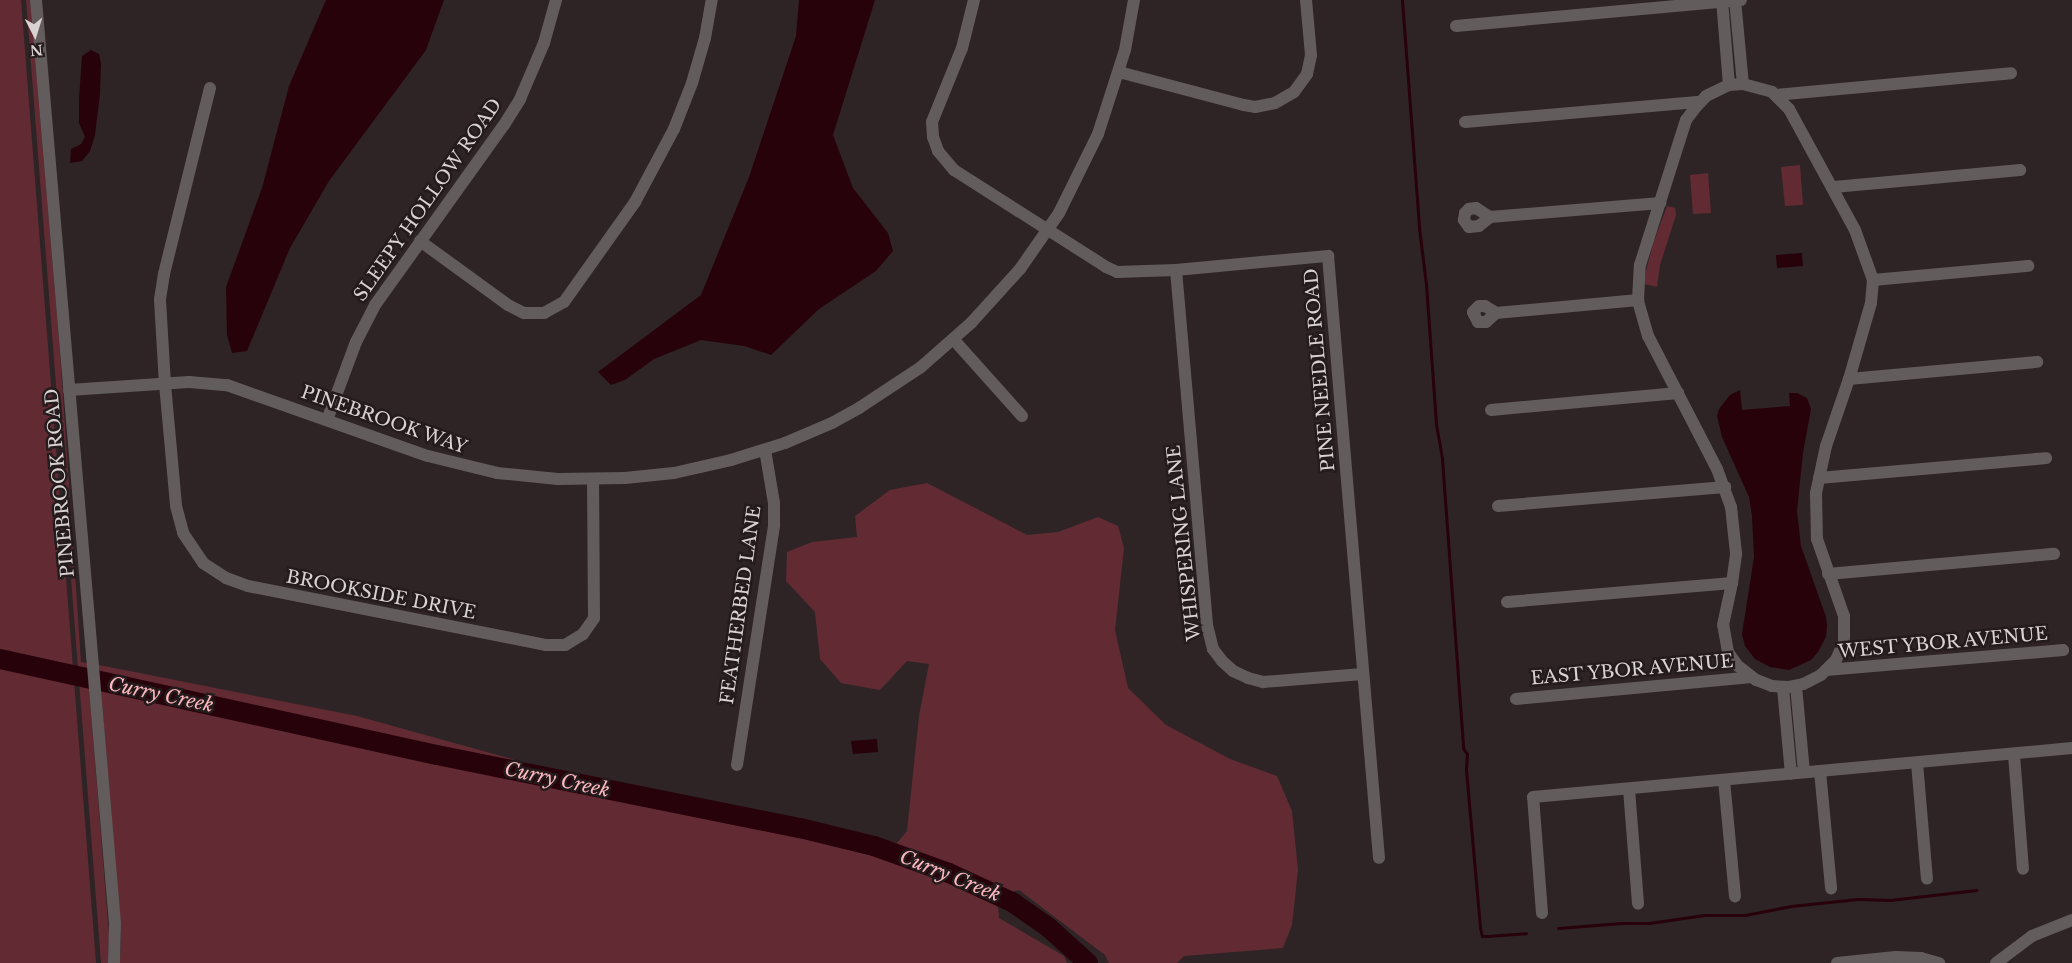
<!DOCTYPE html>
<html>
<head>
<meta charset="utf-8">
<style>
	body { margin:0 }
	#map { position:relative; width:2072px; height:963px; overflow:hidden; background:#2e2425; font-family:"Libre Baskerville",serif }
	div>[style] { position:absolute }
	.green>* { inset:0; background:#622b34 }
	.water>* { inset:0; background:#28020b }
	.stream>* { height:3px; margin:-1.5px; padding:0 1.5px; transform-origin:1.5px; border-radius:1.5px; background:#28020b }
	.river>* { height:20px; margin:-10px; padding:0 10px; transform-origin:10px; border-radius:10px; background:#28020b }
	.minor>* { height:12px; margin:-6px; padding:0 6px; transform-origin:6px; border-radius:6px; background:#625c5d }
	span { translate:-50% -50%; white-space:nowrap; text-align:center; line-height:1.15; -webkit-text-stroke:5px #241b1c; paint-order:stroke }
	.street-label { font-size:18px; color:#d9d2d3 }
	.water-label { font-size:19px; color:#fdb7bf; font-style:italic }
	.north { position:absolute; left:10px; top:10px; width:50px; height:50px; -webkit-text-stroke:4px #241b1c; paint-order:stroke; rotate:175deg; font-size:14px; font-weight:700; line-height:20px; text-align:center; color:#d9d2d3 }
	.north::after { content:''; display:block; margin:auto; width:18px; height:22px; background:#d9d2d3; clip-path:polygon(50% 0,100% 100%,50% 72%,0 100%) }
</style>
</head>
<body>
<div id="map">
	<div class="green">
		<div style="clip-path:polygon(0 0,21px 0,96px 963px,0 963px)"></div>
		<div style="clip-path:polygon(26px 0,30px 0,59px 339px,81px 662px,87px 663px,109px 935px,108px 963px,101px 963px)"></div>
		<div style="clip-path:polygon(1800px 165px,1803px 205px,1785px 206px,1781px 167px)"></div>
		<div style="clip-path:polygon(1708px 173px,1711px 213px,1693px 214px,1690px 175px)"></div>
		<div style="clip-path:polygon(1667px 206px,1675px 208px,1676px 215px,1660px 265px,1657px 287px,1645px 284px,1645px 275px,1653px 244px)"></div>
		<div style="clip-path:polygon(927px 483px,1027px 535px,1058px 532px,1098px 517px,1118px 526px,1124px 548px,1115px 630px,1128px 688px,1166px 725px,1230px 759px,1277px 776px,1292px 811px,1298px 870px,1292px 925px,1283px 948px,1184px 956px,1177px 963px,1109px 963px,1105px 955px,1019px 890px,997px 896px,999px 918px,1064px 956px,1067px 963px,120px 963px,121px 934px,99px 665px,357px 716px,591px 781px,897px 843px,907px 831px,919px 716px,929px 664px,907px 661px,880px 690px,841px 683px,820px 659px,815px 612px,786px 581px,787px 552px,812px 542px,857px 537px,855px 516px,890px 490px)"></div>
	</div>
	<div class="water">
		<div style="clip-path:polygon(326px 0,444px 0,426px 50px,329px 181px,290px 248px,247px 351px,232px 353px,227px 335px,226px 287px,262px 188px,289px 86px)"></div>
		<div style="clip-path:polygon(799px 0,875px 0,833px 135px,853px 188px,888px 233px,893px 251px,876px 271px,819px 309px,771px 355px,744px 346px,701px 340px,654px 359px,625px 380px,611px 385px,598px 372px,701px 295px,749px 177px,796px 36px)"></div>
		<div style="clip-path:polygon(91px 50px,99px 54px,101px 64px,100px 94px,95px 135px,90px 151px,82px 161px,70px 163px,71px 149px,81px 144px,85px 137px,79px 123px,79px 99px,82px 56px)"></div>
		<div style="clip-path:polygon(1802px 253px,1803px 266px,1777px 268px,1776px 255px)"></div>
		<div style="clip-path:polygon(1740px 390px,1742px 410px,1790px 406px,1789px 393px,1797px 393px,1807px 398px,1811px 409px,1803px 453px,1797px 511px,1801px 546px,1826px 617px,1827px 626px,1826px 637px,1818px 652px,1811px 660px,1789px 670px,1770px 667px,1755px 659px,1745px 646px,1742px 634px,1754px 557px,1752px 516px,1749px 497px,1722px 437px,1717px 416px,1719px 409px,1730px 395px)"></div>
		<div style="clip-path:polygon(877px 739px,878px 752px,853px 754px,851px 741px)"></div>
	</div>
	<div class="stream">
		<div style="left:1402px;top:0;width:229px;rotate:85.7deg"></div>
		<div style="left:1419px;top:228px;width:56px;rotate:82.9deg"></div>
		<div style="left:1426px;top:284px;width:140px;rotate:85.9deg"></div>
		<div style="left:1436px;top:424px;width:36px;rotate:80deg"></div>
		<div style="left:1442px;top:459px;width:290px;rotate:85.8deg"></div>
		<div style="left:1463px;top:748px;width:7px;rotate:56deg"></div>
		<div style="left:1467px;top:754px;width:16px;rotate:94deg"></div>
		<div style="left:1466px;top:770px;width:159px;rotate:84.9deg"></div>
		<div style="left:1480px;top:928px;width:8px;rotate:76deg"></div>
		<div style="left:1482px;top:936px;width:5px"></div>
		<div style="left:1487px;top:936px;width:39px;rotate:-4deg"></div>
		<div style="left:1558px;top:928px;width:64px;rotate:-4.5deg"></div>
		<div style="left:1622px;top:923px;width:27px"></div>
		<div style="left:1649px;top:923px;width:56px;rotate:-8.3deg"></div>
		<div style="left:1704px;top:915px;width:41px"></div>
		<div style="left:1745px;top:915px;width:47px;rotate:-11.1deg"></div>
		<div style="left:1791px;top:906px;width:67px;rotate:-6deg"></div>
		<div style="left:1858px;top:899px;width:32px;rotate:2deg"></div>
		<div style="left:1890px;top:900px;width:87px;rotate:-6.6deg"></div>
	</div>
	<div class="river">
		<div style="left:0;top:659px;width:447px;rotate:12.4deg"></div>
		<div style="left:437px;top:755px;width:370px;rotate:11.4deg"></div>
		<div style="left:800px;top:828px;width:76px;rotate:13.7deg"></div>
		<div style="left:874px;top:846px;width:80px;rotate:19.8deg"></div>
		<div style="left:949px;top:873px;width:69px;rotate:24.7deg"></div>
		<div style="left:1012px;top:902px;width:44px;rotate:34.8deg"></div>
		<div style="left:1048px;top:927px;width:54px;rotate:42deg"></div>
	</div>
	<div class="minor">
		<div style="left:36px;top:0;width:926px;rotate:85.11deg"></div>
		<div style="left:115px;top:923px;width:40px;rotate:91.4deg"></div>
		<div style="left:974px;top:0;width:49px;rotate:104deg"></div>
		<div style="left:962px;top:48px;width:80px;rotate:112.1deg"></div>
		<div style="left:932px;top:122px;width:15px;rotate:86deg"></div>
		<div style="left:933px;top:137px;width:15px;rotate:70deg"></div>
		<div style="left:938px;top:151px;width:25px;rotate:50deg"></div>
		<div style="left:954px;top:170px;width:180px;rotate:32.5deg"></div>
		<div style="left:1106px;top:267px;width:12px;rotate:24deg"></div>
		<div style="left:1117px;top:272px;width:59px;rotate:-1.9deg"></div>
		<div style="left:1176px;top:270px;width:153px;rotate:-5.3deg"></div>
		<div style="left:1328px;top:256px;width:604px;rotate:85.16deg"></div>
		<div style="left:1722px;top:0;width:85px;rotate:85.3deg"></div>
		<div style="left:1735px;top:0;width:84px;rotate:84.6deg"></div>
		<div style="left:1456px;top:26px;width:286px;rotate:-5.2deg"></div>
		<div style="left:1119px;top:72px;width:129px;rotate:14.8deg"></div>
		<div style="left:1244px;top:105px;width:11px;rotate:10deg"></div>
		<div style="left:1255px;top:107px;width:20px;rotate:-11deg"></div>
		<div style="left:1275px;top:103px;width:22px;rotate:-30deg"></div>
		<div style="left:1294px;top:92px;width:22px;rotate:-54deg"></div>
		<div style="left:1307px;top:74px;width:19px;rotate:-78deg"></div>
		<div style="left:1311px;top:55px;width:55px;rotate:-95.2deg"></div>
		<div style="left:1743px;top:84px;width:30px;rotate:15deg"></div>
		<div style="left:1772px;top:92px;width:24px;rotate:45deg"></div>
		<div style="left:1789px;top:109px;width:138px;rotate:61.4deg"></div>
		<div style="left:1855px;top:230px;width:53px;rotate:70.2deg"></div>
		<div style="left:1873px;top:280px;width:23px;rotate:95deg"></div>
		<div style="left:1871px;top:303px;width:79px;rotate:106.1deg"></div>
		<div style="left:1849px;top:379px;width:71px;rotate:108.9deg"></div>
		<div style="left:1826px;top:446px;width:48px;rotate:102deg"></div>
		<div style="left:1816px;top:493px;width:46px;rotate:88.8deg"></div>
		<div style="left:1817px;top:539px;width:82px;rotate:70.7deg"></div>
		<div style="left:1844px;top:616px;width:26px;rotate:90deg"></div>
		<div style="left:1844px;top:642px;width:20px;rotate:114deg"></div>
		<div style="left:1836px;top:660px;width:21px;rotate:135deg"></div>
		<div style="left:1821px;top:675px;width:20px;rotate:153deg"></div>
		<div style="left:1803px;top:684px;width:14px;rotate:168deg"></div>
		<div style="left:1789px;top:687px;width:17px;rotate:-177deg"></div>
		<div style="left:1772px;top:686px;width:17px;rotate:-159deg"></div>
		<div style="left:1756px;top:680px;width:24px;rotate:-142deg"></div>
		<div style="left:1737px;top:665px;width:16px;rotate:-125deg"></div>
		<div style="left:1728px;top:652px;width:27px;rotate:-100deg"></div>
		<div style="left:1723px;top:625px;width:43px;rotate:-77.9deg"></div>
		<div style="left:1732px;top:583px;width:30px;rotate:-82deg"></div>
		<div style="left:1736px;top:553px;width:46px;rotate:-96.2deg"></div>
		<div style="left:1731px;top:507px;width:40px;rotate:-110.2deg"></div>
		<div style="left:1717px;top:469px;width:150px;rotate:-117.4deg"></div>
		<div style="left:1648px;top:336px;width:37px;rotate:-106deg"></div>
		<div style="left:1638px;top:300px;width:35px;rotate:-87deg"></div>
		<div style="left:1640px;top:265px;width:152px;rotate:-72.4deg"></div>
		<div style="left:1686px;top:120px;width:15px;rotate:-53deg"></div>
		<div style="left:1695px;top:108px;width:16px;rotate:-47deg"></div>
		<div style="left:1706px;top:96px;width:25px;rotate:-26deg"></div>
		<div style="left:1729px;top:85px;width:14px;rotate:-4deg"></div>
		<div style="left:210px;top:88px;width:192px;rotate:103.9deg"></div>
		<div style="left:164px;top:274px;width:26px;rotate:99deg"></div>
		<div style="left:160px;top:300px;width:84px;rotate:86.6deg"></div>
		<div style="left:165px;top:384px;width:122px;rotate:84.8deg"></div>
		<div style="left:176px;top:506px;width:28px;rotate:75deg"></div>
		<div style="left:183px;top:533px;width:36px;rotate:56deg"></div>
		<div style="left:203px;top:563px;width:27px;rotate:33deg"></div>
		<div style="left:226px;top:578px;width:23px;rotate:20deg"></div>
		<div style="left:248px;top:586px;width:304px;rotate:11.2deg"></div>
		<div style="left:546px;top:645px;width:19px"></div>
		<div style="left:565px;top:645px;width:21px;rotate:-31deg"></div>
		<div style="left:583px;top:634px;width:19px;rotate:-55deg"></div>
		<div style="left:594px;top:618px;width:138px;rotate:-90.4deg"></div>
		<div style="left:1776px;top:95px;width:236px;rotate:-5.3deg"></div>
		<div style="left:1465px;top:122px;width:236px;rotate:-4.9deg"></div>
		<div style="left:1834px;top:187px;width:187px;rotate:-5.2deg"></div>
		<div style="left:1476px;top:208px;width:17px;rotate:33deg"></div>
		<div style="left:1490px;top:217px;width:14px;rotate:141deg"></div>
		<div style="left:1479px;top:226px;width:10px;rotate:174deg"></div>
		<div style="left:1469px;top:227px;width:9px;rotate:-126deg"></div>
		<div style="left:1464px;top:220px;width:7px;rotate:-82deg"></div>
		<div style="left:1465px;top:213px;width:6px;rotate:-45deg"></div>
		<div style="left:1469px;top:209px;width:7px;rotate:-8deg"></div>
		<div style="left:1490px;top:217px;width:171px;rotate:-4.7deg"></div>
		<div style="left:420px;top:241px;width:109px;rotate:36deg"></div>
		<div style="left:508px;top:305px;width:18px;rotate:27deg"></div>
		<div style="left:524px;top:313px;width:20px"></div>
		<div style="left:544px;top:313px;width:23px;rotate:-29deg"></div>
		<div style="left:564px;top:302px;width:123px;rotate:-54.6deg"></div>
		<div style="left:635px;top:202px;width:83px;rotate:-61.9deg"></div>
		<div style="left:674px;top:129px;width:49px;rotate:-68.6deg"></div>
		<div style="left:692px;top:83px;width:47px;rotate:-73.9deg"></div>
		<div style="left:705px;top:38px;width:39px;rotate:-80deg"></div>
		<div style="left:1176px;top:270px;width:356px;rotate:85deg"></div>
		<div style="left:1207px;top:625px;width:25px;rotate:76deg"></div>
		<div style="left:1213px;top:649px;width:15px;rotate:53deg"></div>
		<div style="left:1222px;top:661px;width:15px;rotate:42deg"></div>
		<div style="left:1233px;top:671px;width:17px;rotate:25deg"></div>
		<div style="left:1248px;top:678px;width:16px;rotate:15deg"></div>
		<div style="left:1263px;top:682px;width:100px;rotate:-4.6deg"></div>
		<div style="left:1873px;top:280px;width:156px;rotate:-5.2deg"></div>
		<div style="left:1479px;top:306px;width:6px"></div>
		<div style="left:1485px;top:306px;width:13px;rotate:32deg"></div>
		<div style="left:1496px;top:313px;width:13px;rotate:138deg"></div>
		<div style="left:1486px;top:322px;width:8px;rotate:180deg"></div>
		<div style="left:1478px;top:322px;width:11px;rotate:-117deg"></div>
		<div style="left:1473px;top:312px;width:8px;rotate:-45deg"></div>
		<div style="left:1496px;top:313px;width:143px;rotate:-5.2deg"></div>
		<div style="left:954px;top:340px;width:102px;rotate:48.2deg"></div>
		<div style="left:1849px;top:379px;width:189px;rotate:-5.2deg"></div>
		<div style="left:69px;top:390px;width:120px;rotate:-3.8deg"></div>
		<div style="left:189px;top:382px;width:38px;rotate:5deg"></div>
		<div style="left:227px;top:385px;width:213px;rotate:19.5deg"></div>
		<div style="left:428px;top:456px;width:71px;rotate:13.8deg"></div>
		<div style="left:497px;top:473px;width:61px;rotate:5.6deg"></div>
		<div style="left:558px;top:479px;width:67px;rotate:-0.9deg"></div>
		<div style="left:625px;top:478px;width:49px;rotate:-5.8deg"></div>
		<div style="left:674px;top:473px;width:58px;rotate:-12.8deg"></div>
		<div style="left:731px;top:460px;width:57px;rotate:-17.5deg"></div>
		<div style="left:785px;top:443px;width:51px;rotate:-23.1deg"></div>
		<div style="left:832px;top:423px;width:31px;rotate:-29deg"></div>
		<div style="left:859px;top:408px;width:74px;rotate:-33.5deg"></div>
		<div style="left:921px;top:367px;width:67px;rotate:-41.3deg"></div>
		<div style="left:971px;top:323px;width:73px;rotate:-47.8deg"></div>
		<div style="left:1020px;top:269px;width:68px;rotate:-55.1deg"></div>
		<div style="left:1059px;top:213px;width:88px;rotate:-63.7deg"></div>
		<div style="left:1098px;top:134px;width:88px;rotate:-72.2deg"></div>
		<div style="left:1125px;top:50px;width:51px;rotate:-79.8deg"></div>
		<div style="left:1491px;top:410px;width:188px;rotate:-5.2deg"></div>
		<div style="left:327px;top:420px;width:83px;rotate:-69.6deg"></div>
		<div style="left:356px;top:342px;width:42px;rotate:-62.8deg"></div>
		<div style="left:375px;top:305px;width:221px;rotate:-54.4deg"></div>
		<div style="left:504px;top:125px;width:31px;rotate:-58deg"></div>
		<div style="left:520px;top:99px;width:61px;rotate:-66.8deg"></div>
		<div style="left:544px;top:43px;width:45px;rotate:-74.4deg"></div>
		<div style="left:1819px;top:478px;width:228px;rotate:-5deg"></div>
		<div style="left:1498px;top:506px;width:228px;rotate:-4.8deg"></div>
		<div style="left:1828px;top:574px;width:227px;rotate:-5.1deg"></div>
		<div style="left:1507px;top:602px;width:226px;rotate:-4.8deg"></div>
		<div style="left:1826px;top:670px;width:238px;rotate:-4.8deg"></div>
		<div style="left:1796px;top:686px;width:86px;rotate:84.7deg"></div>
		<div style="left:1783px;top:688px;width:86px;rotate:84.7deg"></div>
		<div style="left:1516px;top:699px;width:237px;rotate:-5.3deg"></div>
		<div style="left:2014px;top:755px;width:114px;rotate:85.5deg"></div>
		<div style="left:1917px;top:763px;width:116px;rotate:85.1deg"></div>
		<div style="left:737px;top:765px;width:243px;rotate:-81.2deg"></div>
		<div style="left:774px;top:525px;width:22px;rotate:-90deg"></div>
		<div style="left:774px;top:503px;width:54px;rotate:-99.6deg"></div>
		<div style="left:1820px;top:771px;width:118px;rotate:84.6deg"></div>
		<div style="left:1724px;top:780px;width:117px;rotate:84.6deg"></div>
		<div style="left:1629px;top:789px;width:115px;rotate:85.5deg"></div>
		<div style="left:1542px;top:913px;width:116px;rotate:-94.4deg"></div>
		<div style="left:1533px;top:797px;width:541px;rotate:-5.19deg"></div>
		<div style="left:1837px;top:963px;width:59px;rotate:-5.8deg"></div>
		<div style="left:1896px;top:957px;width:25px;rotate:2deg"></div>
		<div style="left:1921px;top:958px;width:19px;rotate:16deg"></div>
		<div style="left:1996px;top:963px;width:45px;rotate:-36.9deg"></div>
		<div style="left:2032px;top:936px;width:43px;rotate:-21.8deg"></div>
	</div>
	<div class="street-label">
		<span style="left:428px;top:200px;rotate:-55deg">SLEEPY HOLLOW ROAD</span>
		<span style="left:1320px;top:370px;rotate:-95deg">PINE NEEDLE ROAD</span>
		<span style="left:384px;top:420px;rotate:19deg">PINEBROOK WAY</span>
		<span style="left:60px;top:483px;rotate:-95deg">PINEBROOK ROAD</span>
		<span style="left:1184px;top:543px;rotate:-96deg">WHISPERING LANE</span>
		<span style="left:381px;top:595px;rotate:11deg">BROOKSIDE DRIVE</span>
		<span style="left:741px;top:605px;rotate:-82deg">FEATHERBED LANE</span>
		<span style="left:1943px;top:643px;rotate:-5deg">WEST YBOR AVENUE</span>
		<span style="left:1632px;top:670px;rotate:-5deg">EAST YBOR AVENUE</span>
	</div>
	<div class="water-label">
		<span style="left:161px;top:695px;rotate:12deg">Curry Creek</span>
		<span style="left:557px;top:780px;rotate:12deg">Curry Creek</span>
		<span style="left:950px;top:876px;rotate:22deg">Curry Creek</span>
	</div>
	<div class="north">N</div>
</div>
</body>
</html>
